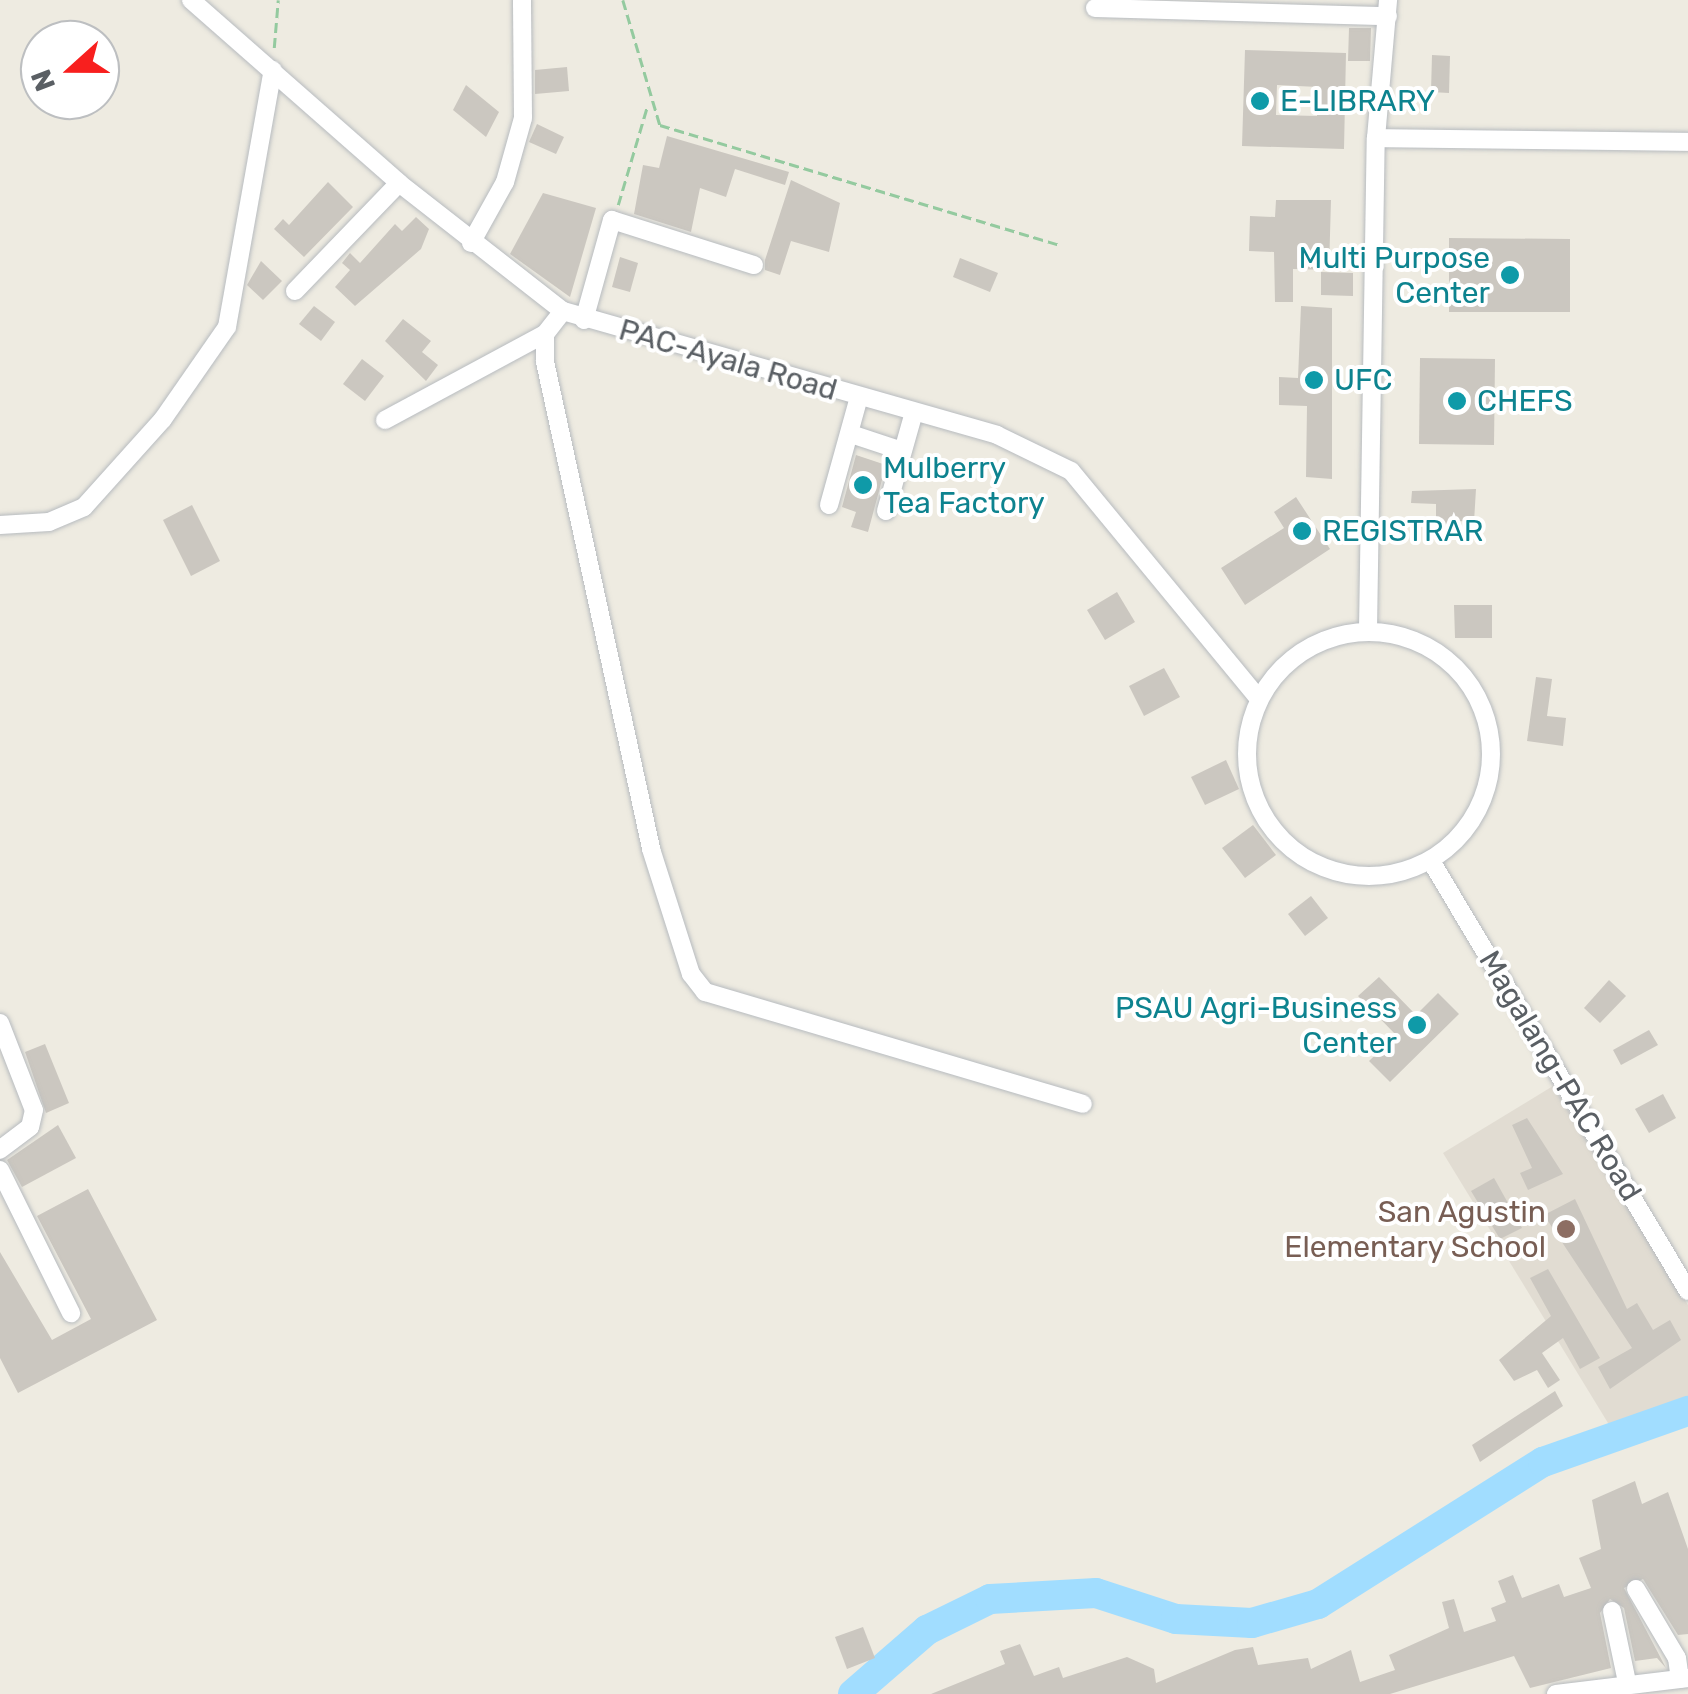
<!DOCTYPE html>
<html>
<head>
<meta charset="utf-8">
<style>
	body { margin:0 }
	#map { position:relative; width:1688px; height:1694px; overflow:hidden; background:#eeebe1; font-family:Rubik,sans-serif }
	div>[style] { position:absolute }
	.education>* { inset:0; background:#e1dcd2 }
	.river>* { height:30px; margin:-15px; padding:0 15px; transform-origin:15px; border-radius:15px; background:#a1ddff }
	.building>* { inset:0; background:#cbc7c0 }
	.path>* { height:2.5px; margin-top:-1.25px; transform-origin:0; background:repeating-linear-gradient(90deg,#94ca9f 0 10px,transparent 0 15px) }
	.roads { filter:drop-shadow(0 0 2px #b7bbbf) drop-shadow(0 0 2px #b7bbbf) }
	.minor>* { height:18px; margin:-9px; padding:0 9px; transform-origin:9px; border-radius:9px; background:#fff }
	.minor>.ring { margin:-9px; padding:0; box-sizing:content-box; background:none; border:18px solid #fff; border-radius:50% }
	.dots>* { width:28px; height:28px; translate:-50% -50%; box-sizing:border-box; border:5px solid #fff; border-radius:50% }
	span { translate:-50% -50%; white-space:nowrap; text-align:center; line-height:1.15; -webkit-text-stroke:8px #fff; paint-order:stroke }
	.culture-label { font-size:30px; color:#0d838f }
	.left { translate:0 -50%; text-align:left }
	.right { translate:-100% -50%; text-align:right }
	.street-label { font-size:30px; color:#5a5f64 }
	.education-label { font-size:30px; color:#785e54 }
	.north { position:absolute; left:20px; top:20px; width:100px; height:100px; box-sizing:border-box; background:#fff; border:2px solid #bdbfc1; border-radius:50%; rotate:249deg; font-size:28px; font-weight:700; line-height:40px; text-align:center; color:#5a5f64 }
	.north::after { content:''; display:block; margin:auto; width:35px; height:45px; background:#f81f1e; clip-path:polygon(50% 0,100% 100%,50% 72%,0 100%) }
</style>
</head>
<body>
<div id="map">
	<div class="education">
		<div style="clip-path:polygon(1553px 1086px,1688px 1305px,1688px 1399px,1619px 1441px,1443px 1153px)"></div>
	</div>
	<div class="river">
		<div style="left:853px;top:1694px;width:98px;rotate:-40.9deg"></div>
		<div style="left:927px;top:1630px;width:70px;rotate:-26.2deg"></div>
		<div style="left:990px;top:1599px;width:106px;rotate:-3.2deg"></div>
		<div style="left:1096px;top:1593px;width:84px;rotate:18deg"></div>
		<div style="left:1176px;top:1619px;width:76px;rotate:3deg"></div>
		<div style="left:1252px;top:1623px;width:69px;rotate:-16.1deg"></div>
		<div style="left:1318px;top:1604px;width:266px;rotate:-32.3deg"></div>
		<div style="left:1543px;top:1462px;width:154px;rotate:-19.4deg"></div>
	</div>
	<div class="building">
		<div style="clip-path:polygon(1349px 28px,1371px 28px,1370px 61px,1348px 61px)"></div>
		<div style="clip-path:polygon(evenodd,1245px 50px,1346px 53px,1344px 149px,1242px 146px,1245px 50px,1277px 85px,1318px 87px,1317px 116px,1276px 115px,1277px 85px)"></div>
		<div style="clip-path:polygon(1432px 55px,1450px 56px,1449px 93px,1431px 92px)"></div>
		<div style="clip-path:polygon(567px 67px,569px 91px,535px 94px,535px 70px)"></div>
		<div style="clip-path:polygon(466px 85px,499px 112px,486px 137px,453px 110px)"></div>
		<div style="clip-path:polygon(537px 124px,564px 137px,556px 154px,529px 142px)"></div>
		<div style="clip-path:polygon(667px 136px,789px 172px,785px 185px,735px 169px,726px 197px,700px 188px,691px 232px,634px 214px,643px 165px,659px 168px)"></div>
		<div style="clip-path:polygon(791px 180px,840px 203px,829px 252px,791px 241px,780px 275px,765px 270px,765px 260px)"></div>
		<div style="clip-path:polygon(328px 182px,353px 207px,304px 257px,274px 229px,283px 219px,289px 225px)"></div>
		<div style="clip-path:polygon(543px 193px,596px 208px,570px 297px,510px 254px)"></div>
		<div style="clip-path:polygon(1276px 200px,1331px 200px,1329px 270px,1293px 269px,1293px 302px,1275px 302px,1274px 252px,1249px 251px,1250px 216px,1275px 217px)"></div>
		<div style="clip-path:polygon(416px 217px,429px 229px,421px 249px,355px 306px,335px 287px,350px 270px,342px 263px,350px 253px,360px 263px,395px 224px,402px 231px)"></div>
		<div style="clip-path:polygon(1449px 238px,1570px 239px,1570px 312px,1449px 312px)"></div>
		<div style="clip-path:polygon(620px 257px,638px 263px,630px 292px,612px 287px)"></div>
		<div style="clip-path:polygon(960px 258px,998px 273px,990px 292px,953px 277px)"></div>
		<div style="clip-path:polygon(261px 261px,282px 281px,263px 300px,247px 285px)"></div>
		<div style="clip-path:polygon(1321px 272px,1353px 273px,1353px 296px,1321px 295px)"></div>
		<div style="clip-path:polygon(314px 306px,335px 322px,321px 341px,299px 324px)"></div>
		<div style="clip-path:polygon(1301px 306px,1332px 308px,1332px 479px,1306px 477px,1307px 406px,1279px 405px,1279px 377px,1298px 378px)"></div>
		<div style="clip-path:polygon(403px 319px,431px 341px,422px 352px,438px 365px,426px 381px,385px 341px)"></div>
		<div style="clip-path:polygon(1420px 358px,1495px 359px,1494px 445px,1419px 444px)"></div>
		<div style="clip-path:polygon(362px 359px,384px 376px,365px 401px,343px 384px)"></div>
		<div style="clip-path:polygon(856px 455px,886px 465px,868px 532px,851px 527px,856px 512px,842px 507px)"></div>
		<div style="clip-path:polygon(1476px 489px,1474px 522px,1458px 521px,1457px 538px,1436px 537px,1436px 504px,1411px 503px,1412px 491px)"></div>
		<div style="clip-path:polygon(1296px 497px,1330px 549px,1245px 605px,1221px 568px,1284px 528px,1274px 512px)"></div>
		<div style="clip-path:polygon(192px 505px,220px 561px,191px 576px,163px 520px)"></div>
		<div style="clip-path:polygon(1117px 592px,1135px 622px,1105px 640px,1087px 610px)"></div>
		<div style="clip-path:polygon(1454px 605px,1492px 605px,1492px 638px,1455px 638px)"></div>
		<div style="clip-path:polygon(1164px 668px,1180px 697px,1144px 716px,1129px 686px)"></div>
		<div style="clip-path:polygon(1536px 677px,1552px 679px,1547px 716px,1566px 718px,1563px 746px,1527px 741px)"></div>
		<div style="clip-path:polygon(1226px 760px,1239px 789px,1205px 805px,1191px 777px)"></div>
		<div style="clip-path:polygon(1253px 825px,1276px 855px,1245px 878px,1222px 848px)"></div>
		<div style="clip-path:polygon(1311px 896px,1328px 918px,1305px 936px,1288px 914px)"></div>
		<div style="clip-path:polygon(1379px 977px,1416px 1015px,1438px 993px,1459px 1014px,1390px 1082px,1369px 1061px,1396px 1035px,1358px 996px)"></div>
		<div style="clip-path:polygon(1609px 980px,1626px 996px,1600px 1023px,1584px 1008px)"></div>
		<div style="clip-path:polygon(1649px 1030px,1658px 1045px,1621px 1065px,1613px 1050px)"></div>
		<div style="clip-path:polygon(45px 1044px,69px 1103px,46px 1113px,25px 1052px)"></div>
		<div style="clip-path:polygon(1663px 1094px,1676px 1118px,1649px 1133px,1635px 1109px)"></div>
		<div style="clip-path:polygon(1527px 1118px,1563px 1174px,1528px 1190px,1520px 1173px,1532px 1168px,1512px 1125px)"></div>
		<div style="clip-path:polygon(58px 1125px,76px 1158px,22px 1187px,7px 1160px)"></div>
		<div style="clip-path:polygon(1494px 1178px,1522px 1228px,1500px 1239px,1471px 1191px)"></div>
		<div style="clip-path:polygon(88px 1189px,157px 1320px,18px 1393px,0 1358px,0 1252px,52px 1340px,91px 1319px,37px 1216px)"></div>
		<div style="clip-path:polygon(1575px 1199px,1627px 1309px,1637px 1303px,1653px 1330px,1670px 1320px,1681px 1340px,1610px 1389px,1598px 1367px,1632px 1348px,1544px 1215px)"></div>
		<div style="clip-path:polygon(1548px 1269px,1600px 1358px,1580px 1369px,1563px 1338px,1542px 1353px,1560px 1380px,1548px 1388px,1537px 1370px,1514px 1381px,1499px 1360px,1551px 1316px,1530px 1278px)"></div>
		<div style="clip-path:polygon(1555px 1391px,1563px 1406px,1480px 1462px,1472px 1445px)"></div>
		<div style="clip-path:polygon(1635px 1481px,1642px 1504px,1668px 1492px,1688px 1549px,1688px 1634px,1678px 1635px,1643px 1579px,1624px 1588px,1666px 1668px,1657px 1658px,1635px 1661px,1624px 1608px,1610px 1599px,1600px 1613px,1611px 1668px,1530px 1688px,1514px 1656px,1390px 1694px,931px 1694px,1005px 1664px,1000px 1651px,1020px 1644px,1034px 1676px,1059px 1667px,1063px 1678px,1127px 1657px,1154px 1669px,1156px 1683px,1235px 1650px,1253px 1647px,1258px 1665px,1308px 1658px,1311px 1669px,1351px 1650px,1360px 1682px,1395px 1670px,1389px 1655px,1449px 1628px,1442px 1602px,1454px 1599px,1464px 1632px,1496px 1621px,1491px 1608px,1506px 1602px,1498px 1581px,1513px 1575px,1522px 1598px,1559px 1584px,1564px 1597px,1591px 1588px,1579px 1558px,1601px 1549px,1592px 1500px)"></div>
		<div style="clip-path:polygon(863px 1627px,875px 1658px,847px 1669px,835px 1637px)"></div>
	</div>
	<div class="path">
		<div style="left:623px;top:0;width:130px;rotate:73.5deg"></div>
		<div style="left:660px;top:125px;width:418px;rotate:16.7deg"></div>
		<div style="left:274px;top:48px;width:48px;rotate:-85.2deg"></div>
		<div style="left:618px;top:205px;width:102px;rotate:-73.5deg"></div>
	</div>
	<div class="roads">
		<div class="minor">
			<div style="left:191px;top:0;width:277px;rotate:41.3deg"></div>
			<div style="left:399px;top:183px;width:208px;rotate:38deg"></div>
			<div style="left:563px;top:311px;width:451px;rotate:15.9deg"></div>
			<div style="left:997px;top:435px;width:82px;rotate:25.9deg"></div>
			<div style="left:1071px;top:471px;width:296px;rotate:50.5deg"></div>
			<div style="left:1095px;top:8px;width:293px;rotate:1.6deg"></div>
			<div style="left:1376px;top:138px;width:312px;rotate:0.7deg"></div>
			<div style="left:471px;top:243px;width:70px;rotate:-60.9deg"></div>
			<div style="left:505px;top:182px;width:66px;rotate:-74.3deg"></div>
			<div style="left:523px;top:118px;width:118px;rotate:-90.5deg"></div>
			<div style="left:295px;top:291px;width:150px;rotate:-46.1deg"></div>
			<div style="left:563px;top:311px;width:29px;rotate:128deg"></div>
			<div style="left:545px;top:334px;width:28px;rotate:90deg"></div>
			<div style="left:545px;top:362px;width:498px;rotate:77.7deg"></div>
			<div style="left:651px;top:849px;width:131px;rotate:72.3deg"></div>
			<div style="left:691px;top:974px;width:23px;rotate:52deg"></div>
			<div style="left:705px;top:992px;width:394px;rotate:16.5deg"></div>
			<div style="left:584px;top:320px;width:104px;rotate:-74.4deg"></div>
			<div style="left:612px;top:220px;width:149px;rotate:17.6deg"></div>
			<div style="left:385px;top:420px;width:182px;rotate:-28.3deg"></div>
			<div style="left:851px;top:434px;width:54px;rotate:18.4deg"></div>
			<div style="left:829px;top:505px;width:112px;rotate:-74.5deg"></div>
			<div style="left:886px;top:511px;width:103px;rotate:-74.2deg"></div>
			<div style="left:0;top:525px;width:49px;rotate:-3.5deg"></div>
			<div style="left:49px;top:522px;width:38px;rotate:-23deg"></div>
			<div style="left:84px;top:507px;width:118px;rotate:-48.1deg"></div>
			<div style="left:163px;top:419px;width:112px;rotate:-55.2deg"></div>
			<div style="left:227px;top:327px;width:261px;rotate:-79.9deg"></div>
			<div style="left:1368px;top:630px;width:492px;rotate:-89.1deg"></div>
			<div style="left:1376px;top:138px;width:139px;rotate:-85deg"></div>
			<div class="ring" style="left:1247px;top:632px;width:226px;height:226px"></div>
			<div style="left:1431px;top:861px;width:501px;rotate:59.13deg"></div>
			<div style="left:0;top:1023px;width:93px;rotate:68.7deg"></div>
			<div style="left:34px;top:1110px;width:17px;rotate:103deg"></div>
			<div style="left:30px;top:1127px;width:38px;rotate:143deg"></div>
			<div style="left:0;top:1170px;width:160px;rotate:63.6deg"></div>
			<div style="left:1636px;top:1589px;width:80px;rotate:59.3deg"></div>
			<div style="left:1677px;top:1658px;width:21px;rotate:82deg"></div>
			<div style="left:1612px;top:1611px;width:73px;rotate:78.1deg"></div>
			<div style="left:1556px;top:1694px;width:133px;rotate:-6.9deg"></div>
		</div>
	</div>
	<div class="dots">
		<div style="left:1260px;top:101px;background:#0f9aa8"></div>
		<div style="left:1510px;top:275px;background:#0f9aa8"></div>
		<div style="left:1314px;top:380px;background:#0f9aa8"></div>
		<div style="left:1457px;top:401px;background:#0f9aa8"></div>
		<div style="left:863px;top:485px;background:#0f9aa8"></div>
		<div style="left:1302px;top:531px;background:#0f9aa8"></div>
		<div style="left:1417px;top:1025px;background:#0f9aa8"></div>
		<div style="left:1566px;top:1229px;background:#8d6e63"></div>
	</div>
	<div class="culture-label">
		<span class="left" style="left:1280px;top:101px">E-LIBRARY</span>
		<span class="right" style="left:1490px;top:275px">Multi Purpose<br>Center</span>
		<span class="left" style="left:1334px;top:380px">UFC</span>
		<span class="left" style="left:1477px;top:401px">CHEFS</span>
		<span class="left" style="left:883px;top:485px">Mulberry<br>Tea Factory</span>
		<span class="left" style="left:1322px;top:531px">REGISTRAR</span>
		<span class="right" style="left:1397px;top:1025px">PSAU Agri-Business<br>Center</span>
	</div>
	<div class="street-label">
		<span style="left:728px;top:360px;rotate:16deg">PAC-Ayala Road</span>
		<span style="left:1560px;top:1076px;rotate:59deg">Magalang-PAC Road</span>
	</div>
	<div class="education-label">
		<span class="right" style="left:1546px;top:1229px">San Agustin<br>Elementary School</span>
	</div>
	<div class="north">N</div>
</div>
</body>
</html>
